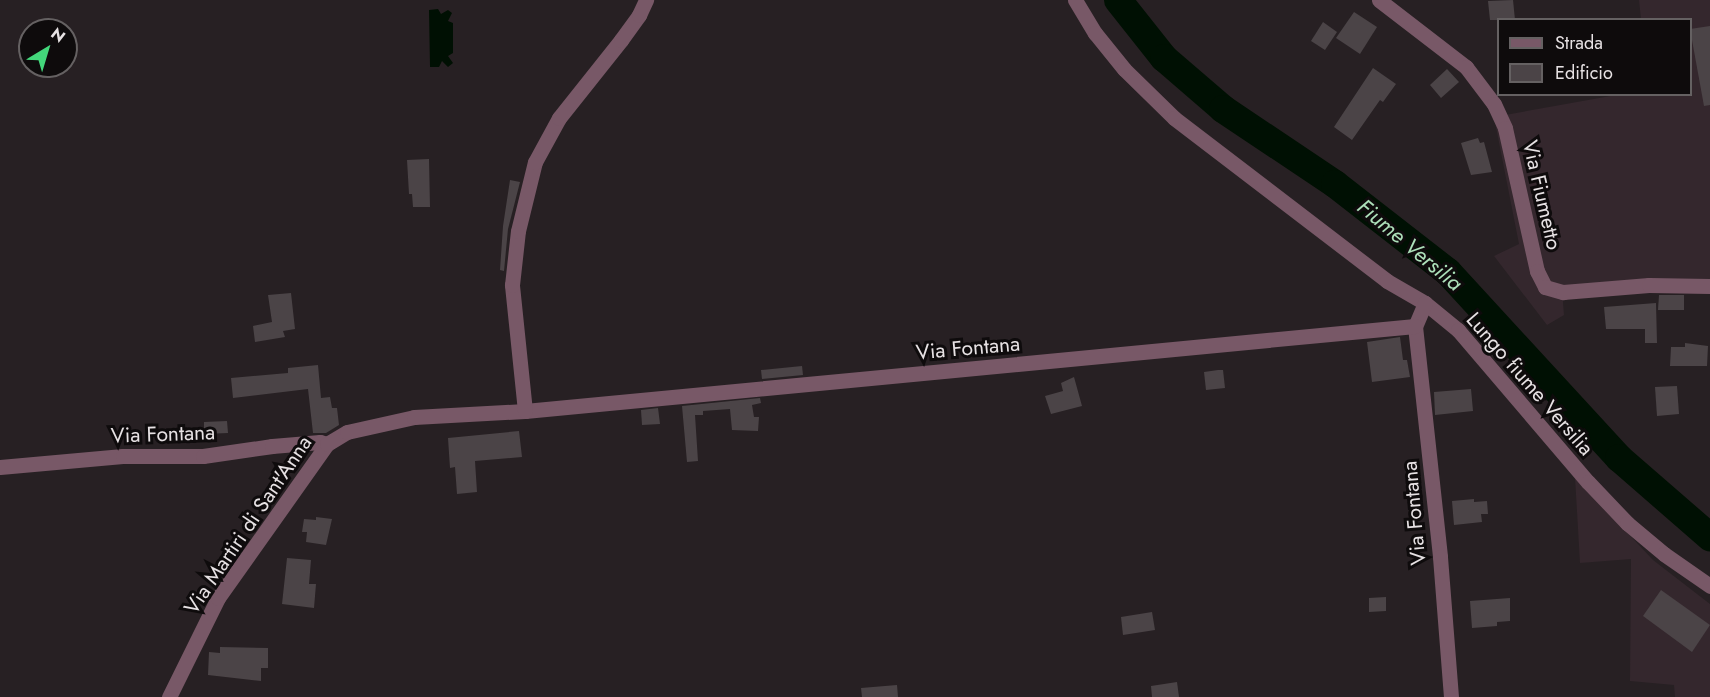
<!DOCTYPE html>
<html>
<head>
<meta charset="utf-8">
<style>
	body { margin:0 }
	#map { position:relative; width:1710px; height:697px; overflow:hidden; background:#272023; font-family:Jost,sans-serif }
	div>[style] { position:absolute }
	.built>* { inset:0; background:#34272d }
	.water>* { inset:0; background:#001003 }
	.river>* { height:28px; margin:-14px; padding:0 14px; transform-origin:14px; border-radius:14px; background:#001003 }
	.building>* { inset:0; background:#4b4447 }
	.street>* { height:15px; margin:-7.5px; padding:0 7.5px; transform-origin:7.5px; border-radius:7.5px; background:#785867 }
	span { translate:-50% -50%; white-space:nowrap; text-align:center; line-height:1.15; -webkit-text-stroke:6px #0e0b0c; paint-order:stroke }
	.street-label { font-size:21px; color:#e7e2e4 }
	.water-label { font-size:22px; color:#ade0ba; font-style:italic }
	.legend { position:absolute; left:1497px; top:18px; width:195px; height:78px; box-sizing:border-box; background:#0e0b0c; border:2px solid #656162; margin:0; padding:8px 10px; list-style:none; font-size:18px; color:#e7e2e4 }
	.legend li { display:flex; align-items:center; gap:12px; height:30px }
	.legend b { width:30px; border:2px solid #656162 }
	.north { position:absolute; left:18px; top:18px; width:60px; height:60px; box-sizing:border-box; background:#0e0b0c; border:2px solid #656162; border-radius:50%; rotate:38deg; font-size:16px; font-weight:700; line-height:24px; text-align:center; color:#e7e2e4 }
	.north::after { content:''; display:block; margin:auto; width:21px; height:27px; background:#43d77b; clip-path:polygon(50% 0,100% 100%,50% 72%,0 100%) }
</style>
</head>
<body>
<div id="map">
	<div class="built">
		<div style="clip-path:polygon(1639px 0,1710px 0,1710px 283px,1562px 289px,1564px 315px,1547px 325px,1494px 256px,1519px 244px,1494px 117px,1616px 95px,1690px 94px,1690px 20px,1641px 19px)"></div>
		<div style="clip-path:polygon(1575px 477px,1653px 560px,1710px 604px,1710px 697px,1675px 697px,1674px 685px,1630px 681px,1631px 559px,1580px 563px)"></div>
	</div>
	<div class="water">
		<div style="clip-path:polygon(438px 9px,441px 14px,448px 10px,452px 13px,448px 21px,453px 23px,453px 53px,448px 56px,453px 63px,448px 67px,442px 61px,439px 67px,430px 67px,429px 10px)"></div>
	</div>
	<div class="river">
		<div style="left:1118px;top:0;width:74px;rotate:51.6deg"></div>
		<div style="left:1164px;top:58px;width:78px;rotate:40.8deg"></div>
		<div style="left:1223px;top:109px;width:135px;rotate:33.8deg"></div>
		<div style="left:1335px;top:184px;width:143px;rotate:37.9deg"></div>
		<div style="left:1448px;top:272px;width:253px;rotate:47.4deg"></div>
		<div style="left:1619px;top:458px;width:121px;rotate:41deg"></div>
	</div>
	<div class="building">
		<div style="clip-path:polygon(1513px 0,1515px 20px,1490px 20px,1488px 1px)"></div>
		<div style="clip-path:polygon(1354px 12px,1377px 27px,1360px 54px,1336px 38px)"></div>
		<div style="clip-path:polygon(1323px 22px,1337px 32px,1325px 50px,1311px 41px)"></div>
		<div style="clip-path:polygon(1710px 26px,1710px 105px,1704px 106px,1690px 29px)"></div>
		<div style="clip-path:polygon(1373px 68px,1396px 84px,1383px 102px,1380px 100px,1352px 140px,1334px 127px)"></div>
		<div style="clip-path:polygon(1447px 69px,1459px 82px,1441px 98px,1430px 85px)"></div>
		<div style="clip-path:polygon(1478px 138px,1480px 143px,1484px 142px,1492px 172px,1471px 175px,1461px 143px)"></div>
		<div style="clip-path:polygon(429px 159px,430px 207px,413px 207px,412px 194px,409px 194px,407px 160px)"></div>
		<div style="clip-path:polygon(510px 180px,520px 182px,508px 229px,504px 271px,500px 270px,503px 226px)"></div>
		<div style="clip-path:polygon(291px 293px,295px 329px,283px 331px,285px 337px,255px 342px,253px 326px,272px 322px,268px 295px)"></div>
		<div style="clip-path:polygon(1659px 295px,1684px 295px,1684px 310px,1658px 310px)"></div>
		<div style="clip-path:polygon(1656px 303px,1657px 343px,1645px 343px,1645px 329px,1606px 329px,1604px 307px)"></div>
		<div style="clip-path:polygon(1400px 337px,1403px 360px,1407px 360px,1410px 377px,1372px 382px,1367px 342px)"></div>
		<div style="clip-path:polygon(1685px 343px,1708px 346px,1707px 366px,1670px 366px,1671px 347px,1685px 347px)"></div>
		<div style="clip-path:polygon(318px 365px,321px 398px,330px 397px,332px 408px,337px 408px,339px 425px,326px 433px,313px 433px,308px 389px,233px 398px,231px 378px,288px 373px,288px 368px)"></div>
		<div style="clip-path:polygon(802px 366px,803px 375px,762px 379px,761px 370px)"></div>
		<div style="clip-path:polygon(1218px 370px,1223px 370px,1225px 388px,1206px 390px,1204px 372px)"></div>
		<div style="clip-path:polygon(1074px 377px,1082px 406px,1051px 414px,1045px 396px,1063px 391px,1061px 383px)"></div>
		<div style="clip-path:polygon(1677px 386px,1679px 414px,1657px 416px,1655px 387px)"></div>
		<div style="clip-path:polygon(1471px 389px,1473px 411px,1435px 415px,1434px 392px)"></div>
		<div style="clip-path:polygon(760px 398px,761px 403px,752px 405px,754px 417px,759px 417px,758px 431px,732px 430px,730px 409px,703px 411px,703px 415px,695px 415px,698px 461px,687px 462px,682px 406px)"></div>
		<div style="clip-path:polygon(658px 408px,660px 424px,642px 425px,641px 410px)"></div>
		<div style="clip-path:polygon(227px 421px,228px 433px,204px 434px,204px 422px)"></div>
		<div style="clip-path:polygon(519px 431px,522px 457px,475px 461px,477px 492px,457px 494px,455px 467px,450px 468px,448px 438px)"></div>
		<div style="clip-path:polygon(1474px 499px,1474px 502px,1487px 501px,1488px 514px,1481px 514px,1482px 522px,1454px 525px,1452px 501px)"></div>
		<div style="clip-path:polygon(316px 517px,332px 519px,326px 545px,306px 542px,307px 532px,302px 532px,304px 519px,316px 520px)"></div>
		<div style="clip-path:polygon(287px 558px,311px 560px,309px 584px,316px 584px,314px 608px,282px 604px)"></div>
		<div style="clip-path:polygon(1661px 590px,1710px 625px,1692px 652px,1643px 616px)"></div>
		<div style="clip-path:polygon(1386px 597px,1386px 611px,1369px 612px,1369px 598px)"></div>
		<div style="clip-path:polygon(1510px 598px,1510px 621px,1497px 622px,1497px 626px,1472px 628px,1470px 601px)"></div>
		<div style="clip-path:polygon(1152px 612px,1155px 630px,1123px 635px,1121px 617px)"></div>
		<div style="clip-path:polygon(220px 647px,268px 648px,268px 668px,261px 668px,261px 681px,208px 675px,209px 652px,220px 653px)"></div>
		<div style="clip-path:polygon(1177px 682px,1179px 697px,1152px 697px,1151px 686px)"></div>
		<div style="clip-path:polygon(897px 685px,898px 697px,862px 697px,861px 688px)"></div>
	</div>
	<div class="street">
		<div style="left:1075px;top:0;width:39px;rotate:59deg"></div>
		<div style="left:1095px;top:33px;width:46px;rotate:51.1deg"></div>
		<div style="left:1124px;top:69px;width:70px;rotate:44.4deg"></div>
		<div style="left:1174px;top:118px;width:268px;rotate:37.4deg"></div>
		<div style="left:1387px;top:281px;width:44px;rotate:30.1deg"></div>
		<div style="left:1425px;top:303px;width:43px;rotate:39.3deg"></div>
		<div style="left:1458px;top:330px;width:200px;rotate:49.5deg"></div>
		<div style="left:1588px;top:482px;width:57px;rotate:46.4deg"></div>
		<div style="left:1627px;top:523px;width:48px;rotate:40deg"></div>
		<div style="left:1664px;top:554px;width:56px;rotate:34.8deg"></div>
		<div style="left:1379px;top:0;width:110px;rotate:37.6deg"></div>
		<div style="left:1466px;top:67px;width:46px;rotate:52.9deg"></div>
		<div style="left:1494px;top:104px;width:26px;rotate:65deg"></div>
		<div style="left:1505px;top:128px;width:147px;rotate:77.4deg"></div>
		<div style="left:1537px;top:271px;width:18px;rotate:63deg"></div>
		<div style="left:1545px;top:287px;width:19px;rotate:16deg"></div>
		<div style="left:1563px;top:292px;width:86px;rotate:-4.7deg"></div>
		<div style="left:1649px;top:285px;width:61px;rotate:0.9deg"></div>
		<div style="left:1425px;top:303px;width:25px;rotate:113deg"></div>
		<div style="left:1415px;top:326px;width:232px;rotate:83.8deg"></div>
		<div style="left:1440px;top:557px;width:140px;rotate:85.5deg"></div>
		<div style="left:525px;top:411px;width:894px;rotate:-5.46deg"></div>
		<div style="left:0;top:467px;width:123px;rotate:-5.1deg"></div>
		<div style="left:123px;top:456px;width:80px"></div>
		<div style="left:203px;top:456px;width:70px;rotate:-8.2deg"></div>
		<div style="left:272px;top:446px;width:48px;rotate:-4.8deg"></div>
		<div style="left:320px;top:442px;width:7px;rotate:16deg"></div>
		<div style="left:169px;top:697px;width:110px;rotate:-63.7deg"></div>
		<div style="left:218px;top:598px;width:189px;rotate:-54.7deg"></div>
		<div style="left:327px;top:444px;width:23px;rotate:-31deg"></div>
		<div style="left:347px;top:432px;width:69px;rotate:-12.6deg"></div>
		<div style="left:414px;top:417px;width:111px;rotate:-3.1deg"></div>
		<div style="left:525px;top:411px;width:127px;rotate:-95.9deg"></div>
		<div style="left:512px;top:285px;width:54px;rotate:-83.7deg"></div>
		<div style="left:518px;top:231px;width:71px;rotate:-76.2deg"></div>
		<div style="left:535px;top:162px;width:50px;rotate:-61.4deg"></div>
		<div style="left:559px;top:118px;width:100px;rotate:-51.5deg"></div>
		<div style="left:621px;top:40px;width:31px;rotate:-54deg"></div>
		<div style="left:639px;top:15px;width:17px;rotate:-65deg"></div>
	</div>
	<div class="street-label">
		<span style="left:1542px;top:195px;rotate:77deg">Via Fiumetto</span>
		<span style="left:968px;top:348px;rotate:-5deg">Via Fontana</span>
		<span style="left:1530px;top:384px;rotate:49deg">Lungo fiume Versilia</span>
		<span style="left:163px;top:434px;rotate:-2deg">Via Fontana</span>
		<span style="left:1414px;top:513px;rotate:-95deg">Via Fontana</span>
		<span style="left:248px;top:525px;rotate:-56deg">Via Martiri di Sant'Anna</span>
	</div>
	<div class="water-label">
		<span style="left:1410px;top:245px;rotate:40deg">Fiume Versilia</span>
	</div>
	<ul class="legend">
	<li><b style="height:8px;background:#785867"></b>Strada</li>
	<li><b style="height:16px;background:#4b4447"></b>Edificio</li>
	</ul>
	<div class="north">N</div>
</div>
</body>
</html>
